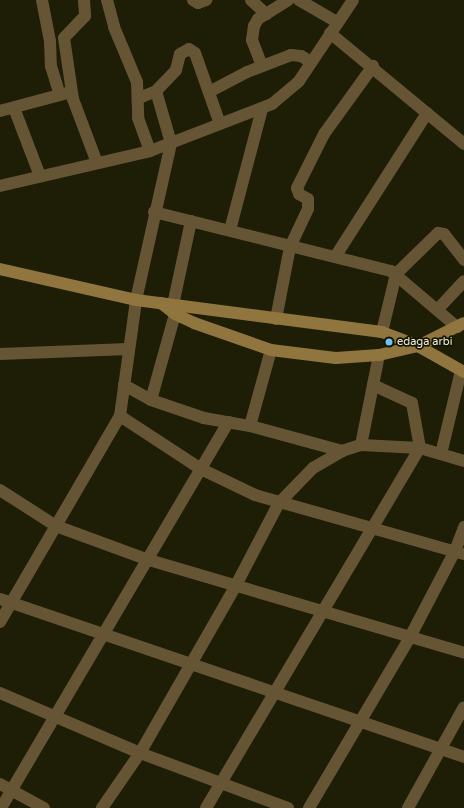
<!DOCTYPE html>
<html>
<head>
<meta charset="utf-8">
<style>
	body { margin:0 }
	#map { position:relative; width:464px; height:808px; overflow:hidden; background:#1e1d05; font-family:"Varela Round",sans-serif }
	div>[style] { position:absolute }
	.street>* { height:12px; margin:-6px; padding:0 6px; transform-origin:6px; border-radius:6px; background:#665534 }
	.secondary>* { height:12px; margin:-6px; padding:0 6px; transform-origin:6px; border-radius:6px; background:#91753f }
	.dots>* { width:11px; height:11px; translate:-50% -50%; box-sizing:border-box; border:2px solid #141400; border-radius:50% }
	span { translate:-50% -50%; white-space:nowrap; text-align:center; line-height:1.15; -webkit-text-stroke:3.5px #141400; paint-order:stroke }
	.poi-label { font-size:11px; color:#edeede }
	.left { translate:0 -50%; text-align:left }
</style>
</head>
<body>
<div id="map">
	<div class="street">
		<div style="left:42px;top:0;width:42px;rotate:79deg"></div>
		<div style="left:50px;top:41px;width:25px;rotate:88deg"></div>
		<div style="left:51px;top:66px;width:30px;rotate:73deg"></div>
		<div style="left:84px;top:0;width:16px;rotate:86deg"></div>
		<div style="left:85px;top:16px;width:30px;rotate:134deg"></div>
		<div style="left:64px;top:38px;width:62px;rotate:81.6deg"></div>
		<div style="left:73px;top:99px;width:68px;rotate:69.4deg"></div>
		<div style="left:107px;top:0;width:28px;rotate:75deg"></div>
		<div style="left:114px;top:27px;width:60px;rotate:67.3deg"></div>
		<div style="left:137px;top:82px;width:36px;rotate:88deg"></div>
		<div style="left:138px;top:118px;width:35px;rotate:70deg"></div>
		<div style="left:193px;top:0;width:6px;rotate:31deg"></div>
		<div style="left:198px;top:3px;width:9px;rotate:-21deg"></div>
		<div style="left:251px;top:0;width:21px;rotate:43deg"></div>
		<div style="left:299px;top:0;width:44px;rotate:30.1deg"></div>
		<div style="left:330px;top:33px;width:174px;rotate:39.6deg"></div>
		<div style="left:262px;top:66px;width:28px;rotate:-111deg"></div>
		<div style="left:252px;top:40px;width:14px;rotate:-82deg"></div>
		<div style="left:254px;top:26px;width:8px;rotate:-60deg"></div>
		<div style="left:258px;top:19px;width:36px;rotate:-32deg"></div>
		<div style="left:209px;top:92px;width:43px;rotate:-27.8deg"></div>
		<div style="left:247px;top:72px;width:47px;rotate:-21.1deg"></div>
		<div style="left:291px;top:55px;width:10px;rotate:6deg"></div>
		<div style="left:301px;top:56px;width:12px;rotate:31deg"></div>
		<div style="left:139px;top:98px;width:18px;rotate:-22deg"></div>
		<div style="left:156px;top:91px;width:29px;rotate:-46deg"></div>
		<div style="left:176px;top:70px;width:16px;rotate:-76deg"></div>
		<div style="left:180px;top:54px;width:10px;rotate:-29deg"></div>
		<div style="left:189px;top:49px;width:7px;rotate:34deg"></div>
		<div style="left:195px;top:53px;width:75px;rotate:70.6deg"></div>
		<div style="left:14px;top:108px;width:73px;rotate:69.1deg"></div>
		<div style="left:0;top:111px;width:69px;rotate:-15deg"></div>
		<div style="left:0;top:186px;width:154px;rotate:-13.1deg"></div>
		<div style="left:150px;top:151px;width:131px;rotate:-21.1deg"></div>
		<div style="left:272px;top:104px;width:35px;rotate:-40deg"></div>
		<div style="left:299px;top:81px;width:97px;rotate:-56.3deg"></div>
		<div style="left:154px;top:212px;width:244px;rotate:14deg"></div>
		<div style="left:391px;top:271px;width:87px;rotate:40.3deg"></div>
		<div style="left:230px;top:230px;width:125px;rotate:-75.2deg"></div>
		<div style="left:335px;top:257px;width:171px;rotate:-57.4deg"></div>
		<div style="left:173px;top:305px;width:86px;rotate:-77.9deg"></div>
		<div style="left:438px;top:309px;width:38px;rotate:-47deg"></div>
		<div style="left:276px;top:319px;width:73px;rotate:-79deg"></div>
		<div style="left:290px;top:247px;width:42px;rotate:-64.7deg"></div>
		<div style="left:308px;top:209px;width:10px;rotate:-90deg"></div>
		<div style="left:308px;top:199px;width:10px;rotate:-151deg"></div>
		<div style="left:299px;top:194px;width:6px;rotate:-108deg"></div>
		<div style="left:297px;top:188px;width:60px;rotate:-63.4deg"></div>
		<div style="left:324px;top:134px;width:84px;rotate:-54.2deg"></div>
		<div style="left:382px;top:332px;width:60px;rotate:-76.4deg"></div>
		<div style="left:396px;top:274px;width:59px;rotate:-44.3deg"></div>
		<div style="left:438px;top:233px;width:6px;rotate:9deg"></div>
		<div style="left:444px;top:234px;width:33px;rotate:52deg"></div>
		<div style="left:0;top:354px;width:128px;rotate:-2.2deg"></div>
		<div style="left:379px;top:355px;width:92px;rotate:101.3deg"></div>
		<div style="left:361px;top:445px;width:59px;rotate:2.9deg"></div>
		<div style="left:420px;top:448px;width:46px;rotate:16.5deg"></div>
		<div style="left:124px;top:385px;width:31px;rotate:29deg"></div>
		<div style="left:151px;top:400px;width:56px;rotate:18.8deg"></div>
		<div style="left:204px;top:418px;width:47px;rotate:9.9deg"></div>
		<div style="left:250px;top:426px;width:95px;rotate:15.2deg"></div>
		<div style="left:151px;top:400px;width:89px;rotate:-74.4deg"></div>
		<div style="left:120px;top:416px;width:97px;rotate:33.2deg"></div>
		<div style="left:201px;top:469px;width:60px;rotate:25.7deg"></div>
		<div style="left:255px;top:495px;width:217px;rotate:15.8deg"></div>
		<div style="left:250px;top:426px;width:79px;rotate:-74.6deg"></div>
		<div style="left:441px;top:454px;width:85px;rotate:-76.5deg"></div>
		<div style="left:0;top:490px;width:67px;rotate:32.7deg"></div>
		<div style="left:56px;top:526px;width:99px;rotate:20.1deg"></div>
		<div style="left:149px;top:560px;width:328px;rotate:16.4deg"></div>
		<div style="left:0;top:599px;width:490px;rotate:18.8deg"></div>
		<div style="left:0;top:622px;width:238px;rotate:-59.8deg"></div>
		<div style="left:120px;top:416px;width:117px;rotate:-82.1deg"></div>
		<div style="left:136px;top:300px;width:161px;rotate:-77.4deg"></div>
		<div style="left:171px;top:143px;width:54px;rotate:-106.1deg"></div>
		<div style="left:0;top:693px;width:152px;rotate:23.2deg"></div>
		<div style="left:140px;top:753px;width:158px;rotate:20.4deg"></div>
		<div style="left:0;top:784px;width:50px;rotate:28.6deg"></div>
		<div style="left:1px;top:808px;width:448px;rotate:-59.5deg"></div>
		<div style="left:102px;top:808px;width:67px;rotate:-55.4deg"></div>
		<div style="left:140px;top:753px;width:191px;rotate:-60.2deg"></div>
		<div style="left:235px;top:587px;width:95px;rotate:-62.4deg"></div>
		<div style="left:279px;top:503px;width:49px;rotate:-45.8deg"></div>
		<div style="left:313px;top:468px;width:34px;rotate:-30deg"></div>
		<div style="left:342px;top:451px;width:20px;rotate:-18deg"></div>
		<div style="left:206px;top:808px;width:419px;rotate:-59.3deg"></div>
		<div style="left:420px;top:448px;width:46px;rotate:-100.1deg"></div>
		<div style="left:412px;top:403px;width:43px;rotate:-155.2deg"></div>
		<div style="left:309px;top:808px;width:199px;rotate:-59.4deg"></div>
		<div style="left:410px;top:637px;width:97px;rotate:-62.4deg"></div>
		<div style="left:455px;top:551px;width:26px;rotate:-69deg"></div>
		<div style="left:408px;top:808px;width:115px;rotate:-61deg"></div>
	</div>
	<div class="secondary">
		<div style="left:0;top:269px;width:139px;rotate:12.8deg"></div>
		<div style="left:136px;top:300px;width:248px;rotate:7.4deg"></div>
		<div style="left:382px;top:332px;width:39px;rotate:21deg"></div>
		<div style="left:418px;top:346px;width:51px;rotate:-26.6deg"></div>
		<div style="left:161px;top:303px;width:18px;rotate:38deg"></div>
		<div style="left:175px;top:314px;width:21px;rotate:25deg"></div>
		<div style="left:194px;top:323px;width:82px;rotate:19.3deg"></div>
		<div style="left:271px;top:350px;width:65px;rotate:7deg"></div>
		<div style="left:336px;top:358px;width:43px;rotate:-4deg"></div>
		<div style="left:379px;top:355px;width:40px;rotate:-13deg"></div>
		<div style="left:418px;top:346px;width:53px;rotate:29.5deg"></div>
	</div>
	<div class="dots">
		<div style="left:389px;top:342px;background:#6fc2f4"></div>
	</div>
	<div class="poi-label">
		<span class="left" style="left:397px;top:342px">edaga arbi</span>
	</div>
</div>
</body>
</html>
